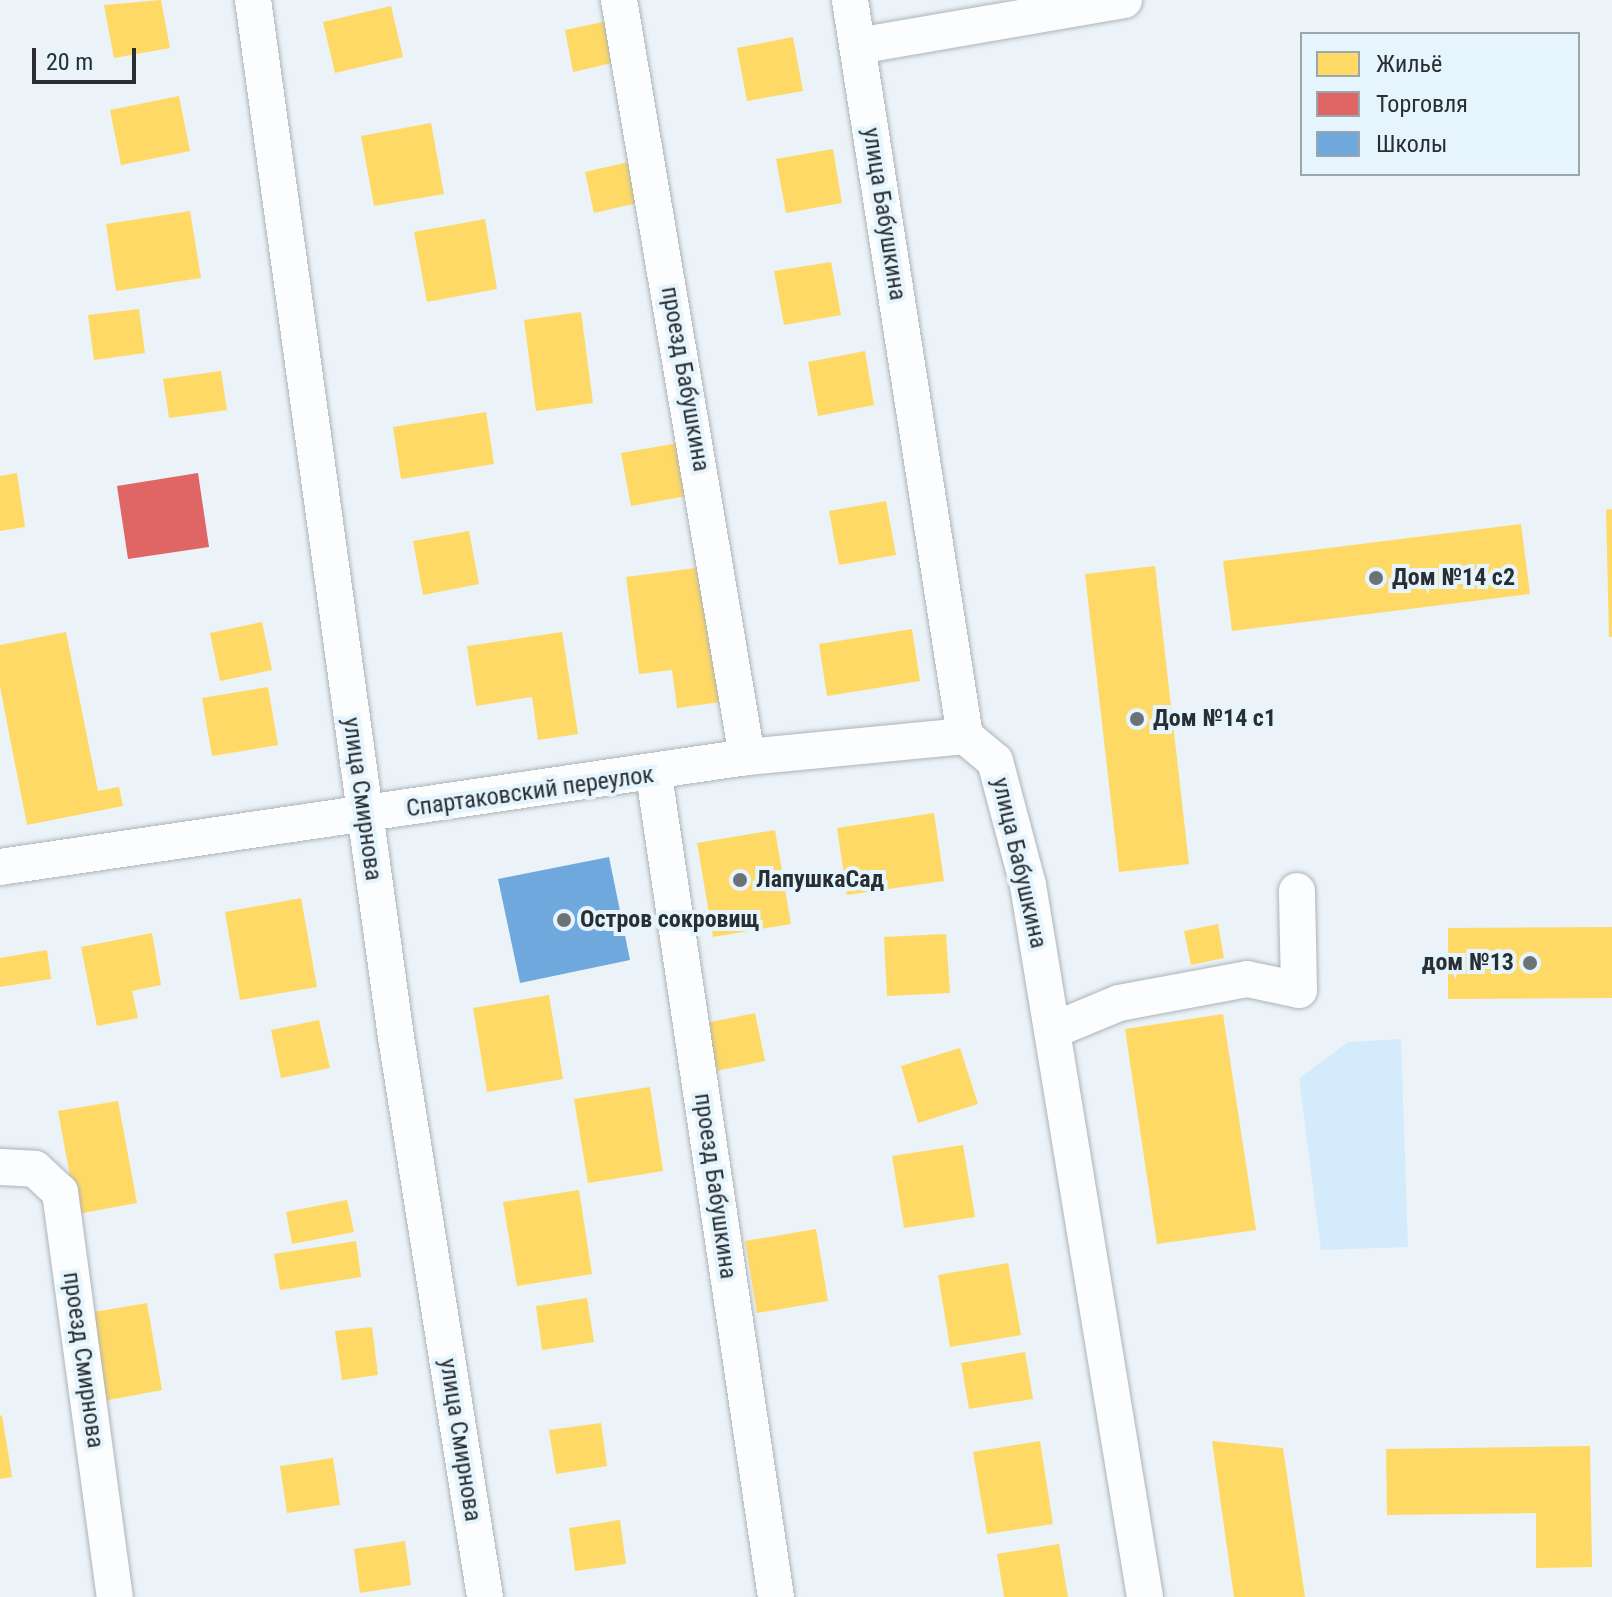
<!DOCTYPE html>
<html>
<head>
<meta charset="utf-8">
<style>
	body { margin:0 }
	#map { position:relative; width:1612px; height:1597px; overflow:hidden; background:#ebf3f8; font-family:"Roboto Condensed",sans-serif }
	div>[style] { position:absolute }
	.green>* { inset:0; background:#d3ebfb }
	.homes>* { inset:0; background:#ffd966 }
	.shops>* { inset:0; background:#e06666 }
	.schools>* { inset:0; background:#6fa8dc }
	.roads { filter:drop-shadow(0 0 2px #adb4b8) drop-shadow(0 0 2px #adb4b8) }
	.minor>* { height:36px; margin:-18px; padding:0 18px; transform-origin:18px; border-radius:18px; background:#fcfdfe }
	.dots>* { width:22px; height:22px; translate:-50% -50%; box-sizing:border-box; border:4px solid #e6f4fd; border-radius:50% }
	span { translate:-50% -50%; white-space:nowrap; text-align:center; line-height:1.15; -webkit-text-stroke:8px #e6f4fd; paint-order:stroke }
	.street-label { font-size:24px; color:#282e32 }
	.poi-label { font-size:24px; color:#282e32; font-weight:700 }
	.left { translate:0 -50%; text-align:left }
	.right { translate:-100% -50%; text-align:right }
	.legend { position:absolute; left:1300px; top:32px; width:280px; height:144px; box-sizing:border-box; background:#e6f4fd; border:2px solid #9aa5ac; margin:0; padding:10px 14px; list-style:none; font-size:24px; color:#282e32 }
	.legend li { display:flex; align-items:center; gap:16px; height:40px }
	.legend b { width:40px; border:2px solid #9aa5ac }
	.scale { position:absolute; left:32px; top:48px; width:104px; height:36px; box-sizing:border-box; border:4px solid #282e32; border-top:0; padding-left:10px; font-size:24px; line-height:28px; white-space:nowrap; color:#282e32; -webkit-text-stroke:6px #e6f4fd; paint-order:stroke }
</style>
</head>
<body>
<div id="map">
	<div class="green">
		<div style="clip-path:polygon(1401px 1039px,1408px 1247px,1321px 1250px,1299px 1078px,1348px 1042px)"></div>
	</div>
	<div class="homes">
		<div style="clip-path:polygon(161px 0,170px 48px,114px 58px,104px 5px)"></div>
		<div style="clip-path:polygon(391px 6px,403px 57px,335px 73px,323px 22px)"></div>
		<div style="clip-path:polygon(617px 19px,625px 60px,573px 72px,565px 30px)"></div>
		<div style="clip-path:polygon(793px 37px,803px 91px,747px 101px,737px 48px)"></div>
		<div style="clip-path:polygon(179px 96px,190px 151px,121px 165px,110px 110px)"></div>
		<div style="clip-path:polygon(431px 123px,444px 194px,374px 206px,361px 136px)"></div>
		<div style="clip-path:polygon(833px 149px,842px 203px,786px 213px,776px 159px)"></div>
		<div style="clip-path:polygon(637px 160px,646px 201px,594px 213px,585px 172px)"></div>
		<div style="clip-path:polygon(190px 211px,201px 278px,116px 291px,106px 224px)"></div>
		<div style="clip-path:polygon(485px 219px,497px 289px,427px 302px,414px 232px)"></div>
		<div style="clip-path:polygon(831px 262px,841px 315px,784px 325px,774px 271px)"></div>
		<div style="clip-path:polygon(139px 309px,145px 353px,94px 360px,88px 315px)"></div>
		<div style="clip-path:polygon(581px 312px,593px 403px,536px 411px,524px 320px)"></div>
		<div style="clip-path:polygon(865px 351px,874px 405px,818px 416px,808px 362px)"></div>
		<div style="clip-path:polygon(221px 371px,227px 410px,169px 418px,163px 379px)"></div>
		<div style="clip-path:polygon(486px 412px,494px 464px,401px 479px,393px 427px)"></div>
		<div style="clip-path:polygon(678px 443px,687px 496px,631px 506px,621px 453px)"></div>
		<div style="clip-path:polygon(17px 473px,25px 527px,0 531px,0 476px)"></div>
		<div style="clip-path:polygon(886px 501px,896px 555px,839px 565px,829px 511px)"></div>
		<div style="clip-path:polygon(1612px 509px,1612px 637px,1609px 637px,1606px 510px)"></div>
		<div style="clip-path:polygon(1521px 524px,1530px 594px,1232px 631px,1223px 561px)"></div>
		<div style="clip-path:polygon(469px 531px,479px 584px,423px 595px,413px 541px)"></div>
		<div style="clip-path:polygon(1155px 566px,1189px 864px,1119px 872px,1085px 574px)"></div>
		<div style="clip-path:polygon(703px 567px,721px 702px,677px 708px,672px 670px,639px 674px,626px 577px)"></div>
		<div style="clip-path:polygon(262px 622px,272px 670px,220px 681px,210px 633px)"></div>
		<div style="clip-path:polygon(912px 629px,920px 681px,827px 696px,819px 644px)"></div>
		<div style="clip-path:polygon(66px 632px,98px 791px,119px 787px,123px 806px,27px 825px,0 687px,0 645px)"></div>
		<div style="clip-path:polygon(562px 632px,578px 734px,538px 740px,532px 697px,476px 706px,467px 646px)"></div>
		<div style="clip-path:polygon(268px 687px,278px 745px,212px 756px,202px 698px)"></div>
		<div style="clip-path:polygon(934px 813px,944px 881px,847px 895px,837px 828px)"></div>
		<div style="clip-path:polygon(775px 830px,791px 924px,713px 937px,697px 843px)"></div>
		<div style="clip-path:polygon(301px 898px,317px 987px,240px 1000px,225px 912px)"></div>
		<div style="clip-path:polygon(1218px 924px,1224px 958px,1191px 965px,1184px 931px)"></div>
		<div style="clip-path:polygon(1612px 927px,1612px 998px,1448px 999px,1448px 928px)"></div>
		<div style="clip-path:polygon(152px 933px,161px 985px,132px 991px,138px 1018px,97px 1026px,81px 947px)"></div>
		<div style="clip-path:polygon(946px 934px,950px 993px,887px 996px,884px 937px)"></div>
		<div style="clip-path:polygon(47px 950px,51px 979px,0 987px,0 958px)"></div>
		<div style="clip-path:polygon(549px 995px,563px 1079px,487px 1092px,473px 1008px)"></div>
		<div style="clip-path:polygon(755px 1013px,765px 1061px,716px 1071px,706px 1023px)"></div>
		<div style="clip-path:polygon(1223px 1014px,1256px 1230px,1157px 1244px,1125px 1029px)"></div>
		<div style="clip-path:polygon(319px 1020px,330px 1068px,281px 1078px,271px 1030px)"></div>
		<div style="clip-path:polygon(960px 1048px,978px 1104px,918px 1123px,901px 1066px)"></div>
		<div style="clip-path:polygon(650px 1087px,663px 1171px,588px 1183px,574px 1099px)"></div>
		<div style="clip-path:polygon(118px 1101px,137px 1203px,77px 1214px,58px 1111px)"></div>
		<div style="clip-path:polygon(963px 1145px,975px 1217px,904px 1228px,892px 1156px)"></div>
		<div style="clip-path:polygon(579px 1190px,592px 1274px,517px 1286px,503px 1202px)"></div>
		<div style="clip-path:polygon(347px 1200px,354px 1232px,292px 1244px,286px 1212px)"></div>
		<div style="clip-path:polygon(816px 1229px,828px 1301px,757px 1313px,745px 1241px)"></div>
		<div style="clip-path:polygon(356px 1241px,361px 1277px,280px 1290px,274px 1254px)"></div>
		<div style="clip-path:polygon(1008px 1263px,1021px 1335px,950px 1347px,938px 1275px)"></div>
		<div style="clip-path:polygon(587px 1298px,594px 1342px,542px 1350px,536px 1306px)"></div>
		<div style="clip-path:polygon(147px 1303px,162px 1390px,103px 1401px,88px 1313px)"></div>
		<div style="clip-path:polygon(372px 1327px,378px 1375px,342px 1380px,335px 1331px)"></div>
		<div style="clip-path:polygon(1025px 1352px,1033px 1399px,969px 1409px,961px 1363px)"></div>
		<div style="clip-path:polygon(2px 1415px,12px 1477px,0 1479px,0 1416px)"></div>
		<div style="clip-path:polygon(601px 1423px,607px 1466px,556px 1474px,549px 1430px)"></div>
		<div style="clip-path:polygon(1040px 1441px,1053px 1524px,987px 1534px,973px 1452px)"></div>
		<div style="clip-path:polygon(1212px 1441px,1283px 1448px,1305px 1597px,1234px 1597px)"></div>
		<div style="clip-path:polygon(1590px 1446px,1592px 1567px,1536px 1568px,1536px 1513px,1387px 1515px,1386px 1449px)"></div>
		<div style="clip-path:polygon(333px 1458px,340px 1505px,287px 1513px,280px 1466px)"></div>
		<div style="clip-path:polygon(620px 1520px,626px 1564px,575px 1571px,569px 1528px)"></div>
		<div style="clip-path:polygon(405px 1541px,411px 1585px,360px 1593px,354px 1549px)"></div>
		<div style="clip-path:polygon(1059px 1544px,1068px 1597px,1004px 1597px,997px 1554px)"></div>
	</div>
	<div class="shops">
		<div style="clip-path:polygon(198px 473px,209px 547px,128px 559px,117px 486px)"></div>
	</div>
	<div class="schools">
		<div style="clip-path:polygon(609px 857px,630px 960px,520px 983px,498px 879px)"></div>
	</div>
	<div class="roads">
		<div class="minor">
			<div style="left:253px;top:0;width:1047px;rotate:82.15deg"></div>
			<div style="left:396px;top:1037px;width:567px;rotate:80.97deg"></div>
			<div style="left:619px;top:0;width:768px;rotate:80.4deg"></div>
			<div style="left:850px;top:0;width:745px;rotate:81.12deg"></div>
			<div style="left:965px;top:736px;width:39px;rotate:40deg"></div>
			<div style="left:995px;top:761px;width:128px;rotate:75.1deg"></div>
			<div style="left:1028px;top:885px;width:722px;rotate:80.67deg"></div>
			<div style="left:858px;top:46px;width:270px;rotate:-9.8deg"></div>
			<div style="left:654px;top:775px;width:831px;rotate:81.56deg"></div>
			<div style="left:0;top:867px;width:755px;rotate:-8.38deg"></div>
			<div style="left:747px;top:757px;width:219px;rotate:-5.5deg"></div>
			<div style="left:1054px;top:1030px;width:70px;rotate:-22.6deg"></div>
			<div style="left:1119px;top:1003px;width:130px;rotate:-10.6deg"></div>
			<div style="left:1247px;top:979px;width:53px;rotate:11.9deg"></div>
			<div style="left:1299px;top:990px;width:99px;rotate:-91.2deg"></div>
			<div style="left:0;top:1167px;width:35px;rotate:3deg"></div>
			<div style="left:35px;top:1169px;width:34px;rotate:43deg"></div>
			<div style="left:60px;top:1192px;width:409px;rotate:82.3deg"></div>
		</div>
	</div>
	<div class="dots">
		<div style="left:1376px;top:578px;background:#6c7377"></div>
		<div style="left:1137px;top:719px;background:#6c7377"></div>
		<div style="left:740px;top:880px;background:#6c7377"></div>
		<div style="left:564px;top:920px;background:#6c7377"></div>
		<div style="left:1530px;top:963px;background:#6c7377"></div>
	</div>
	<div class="street-label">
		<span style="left:884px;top:214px;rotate:81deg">улица Бабушкина</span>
		<span style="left:685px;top:379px;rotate:80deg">проезд Бабушкина</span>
		<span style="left:530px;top:792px;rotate:-8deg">Спартаковский переулок</span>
		<span style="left:362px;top:799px;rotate:82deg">улица Смирнова</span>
		<span style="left:1019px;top:863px;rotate:77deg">улица Бабушкина</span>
		<span style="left:715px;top:1186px;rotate:82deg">проезд Бабушкина</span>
		<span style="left:83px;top:1360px;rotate:82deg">проезд Смирнова</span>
		<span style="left:460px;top:1440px;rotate:81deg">улица Смирнова</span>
	</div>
	<div class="poi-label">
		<span class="left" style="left:1392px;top:578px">Дом №14 с2</span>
		<span class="left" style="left:1153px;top:719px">Дом №14 с1</span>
		<span class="left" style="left:756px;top:880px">ЛапушкаСад</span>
		<span class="left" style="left:580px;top:920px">Остров сокровищ</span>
		<span class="right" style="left:1514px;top:963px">дом №13</span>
	</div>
	<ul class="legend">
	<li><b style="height:22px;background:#ffd966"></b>Жильё</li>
	<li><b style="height:22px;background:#e06666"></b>Торговля</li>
	<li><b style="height:22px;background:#6fa8dc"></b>Школы</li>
	</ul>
	<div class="scale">20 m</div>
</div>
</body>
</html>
